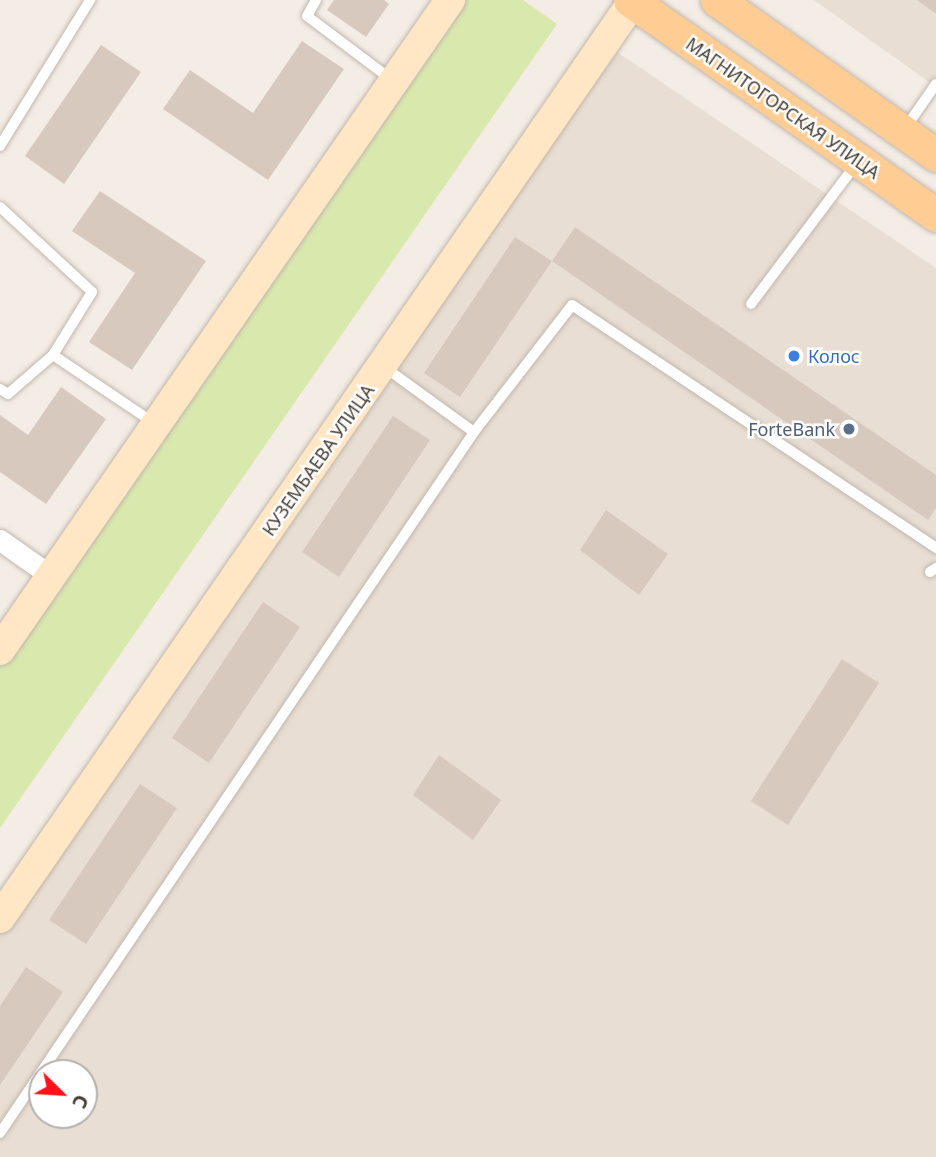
<!DOCTYPE html>
<html>
<head>
<meta charset="utf-8">
<style>
	body { margin:0 }
	#map { position:relative; width:936px; height:1157px; overflow:hidden; background:#f3ede6; font-family:"Noto Sans",sans-serif }
	div>[style] { position:absolute }
	.residential>* { inset:0; background:#e8ded4 }
	.green>* { inset:0; background:#d9e9ae }
	.building>* { inset:0; background:#d8c9be }
	.roads { filter:drop-shadow(0 0 2px #c2b6ab) drop-shadow(0 0 2px #c2b6ab) }
	.lane>* { height:10px; margin:-5px; padding:0 5px; transform-origin:5px; border-radius:5px; background:#fff }
	.street>* { height:21px; margin:-10.5px; padding:0 10.5px; transform-origin:10.5px; border-radius:10.5px; background:#fff }
	.secondary>* { height:30px; margin:-15px; padding:0 15px; transform-origin:15px; border-radius:15px; background:#ffe6c5 }
	.primary>* { height:33px; margin:-16.5px; padding:0 16.5px; transform-origin:16.5px; border-radius:16.5px; background:#ffcd94 }
	.dots>* { width:19px; height:19px; translate:-50% -50%; box-sizing:border-box; border:4px solid #fff; border-radius:50% }
	span { translate:-50% -50%; white-space:nowrap; text-align:center; line-height:1.15; -webkit-text-stroke:5px #fff; paint-order:stroke }
	.street-label { font-size:18px; color:#463d35 }
	.shop-label { font-size:18px; color:#366cbe }
	.left { translate:0 -50%; text-align:left }
	.service-label { font-size:18px; color:#4e5e75 }
	.right { translate:-100% -50%; text-align:right }
	.north { position:absolute; left:28px; top:1059px; width:70px; height:70px; box-sizing:border-box; background:#fff; border:2px solid #b5b1ae; border-radius:50%; rotate:114deg; font-size:19px; font-weight:700; line-height:28px; text-align:center; color:#463d35 }
	.north::after { content:''; display:block; margin:auto; width:24px; height:32px; background:#ff1218; clip-path:polygon(50% 0,100% 100%,50% 72%,0 100%) }
</style>
</head>
<body>
<div id="map">
	<div class="residential">
		<div style="clip-path:polygon(814px 0,936px 0,936px 87px)"></div>
		<div style="clip-path:polygon(evenodd,617px 52px,936px 268px,936px 1157px,0 1157px,0 934px,617px 52px,42px 1073px,84px 1073px,84px 1115px,42px 1115px,42px 1073px)"></div>
	</div>
	<div class="green">
		<div style="clip-path:polygon(456px 0,523px 0,557px 24px,0 828px,0 653px)"></div>
	</div>
	<div class="building">
		<div style="clip-path:polygon(334px 0,384px 0,389px 4px,366px 37px,327px 10px)"></div>
		<div style="clip-path:polygon(917px 0,936px 0,936px 14px)"></div>
		<div style="clip-path:polygon(302px 41px,344px 69px,268px 180px,163px 109px,190px 70px,253px 113px)"></div>
		<div style="clip-path:polygon(101px 45px,141px 72px,64px 184px,25px 156px)"></div>
		<div style="clip-path:polygon(100px 191px,206px 261px,132px 370px,89px 342px,135px 273px,72px 231px)"></div>
		<div style="clip-path:polygon(575px 227px,936px 475px,936px 508px,928px 520px,552px 261px)"></div>
		<div style="clip-path:polygon(515px 237px,552px 261px,460px 397px,424px 373px)"></div>
		<div style="clip-path:polygon(61px 387px,106px 419px,46px 504px,0 472px,0 415px,28px 435px)"></div>
		<div style="clip-path:polygon(393px 416px,430px 440px,339px 577px,302px 552px)"></div>
		<div style="clip-path:polygon(606px 510px,668px 554px,639px 595px,580px 550px)"></div>
		<div style="clip-path:polygon(263px 602px,300px 627px,209px 763px,172px 738px)"></div>
		<div style="clip-path:polygon(842px 659px,879px 683px,788px 825px,751px 801px)"></div>
		<div style="clip-path:polygon(439px 755px,501px 800px,473px 840px,413px 795px)"></div>
		<div style="clip-path:polygon(140px 784px,177px 808px,86px 944px,49px 920px)"></div>
		<div style="clip-path:polygon(26px 967px,63px 992px,0 1085px,0 1006px)"></div>
	</div>
	<div class="roads">
		<div class="lane">
			<div style="left:316px;top:0;width:18px;rotate:119deg"></div>
			<div style="left:307px;top:16px;width:106px;rotate:37deg"></div>
			<div style="left:904px;top:130px;width:56px;rotate:-55.2deg"></div>
			<div style="left:0;top:146px;width:172px;rotate:-58.3deg"></div>
			<div style="left:0;top:207px;width:125px;rotate:42.7deg"></div>
			<div style="left:92px;top:292px;width:74px;rotate:121.8deg"></div>
			<div style="left:53px;top:355px;width:122px;rotate:34deg"></div>
			<div style="left:751px;top:304px;width:176px;rotate:-53.1deg"></div>
			<div style="left:383px;top:366px;width:112px;rotate:36deg"></div>
			<div style="left:474px;top:432px;width:160px;rotate:-52.3deg"></div>
			<div style="left:572px;top:305px;width:438px;rotate:33.7deg"></div>
			<div style="left:0;top:389px;width:9px;rotate:32deg"></div>
			<div style="left:8px;top:394px;width:60px;rotate:-40.9deg"></div>
			<div style="left:930px;top:572px;width:7px;rotate:-34deg"></div>
			<div style="left:0;top:1133px;width:846px;rotate:-55.93deg"></div>
		</div>
		<div class="street">
			<div style="left:0;top:540px;width:62px;rotate:35.2deg"></div>
		</div>
		<div class="secondary">
			<div style="left:0;top:650px;width:791px;rotate:-55.3deg"></div>
			<div style="left:0;top:918px;width:1116px;rotate:-55.37deg"></div>
		</div>
		<div class="primary">
			<div style="left:630px;top:0;width:374px;rotate:35.1deg"></div>
			<div style="left:717px;top:0;width:268px;rotate:35.3deg"></div>
		</div>
	</div>
	<div class="dots">
		<div style="left:794px;top:356px;background:#3f7fe0"></div>
		<div style="left:849px;top:429px;background:#5c6f8a"></div>
	</div>
	<div class="street-label">
		<span style="left:783px;top:108px;rotate:35deg">МАГНИТОГОРСКАЯ УЛИЦА</span>
		<span style="left:318px;top:460px;rotate:-55deg">КУЗЕМБАЕВА УЛИЦА</span>
	</div>
	<div class="shop-label">
		<span class="left" style="left:808px;top:356px">Колос</span>
	</div>
	<div class="service-label">
		<span class="right" style="left:835px;top:429px">ForteBank</span>
	</div>
	<div class="north">С</div>
</div>
</body>
</html>
